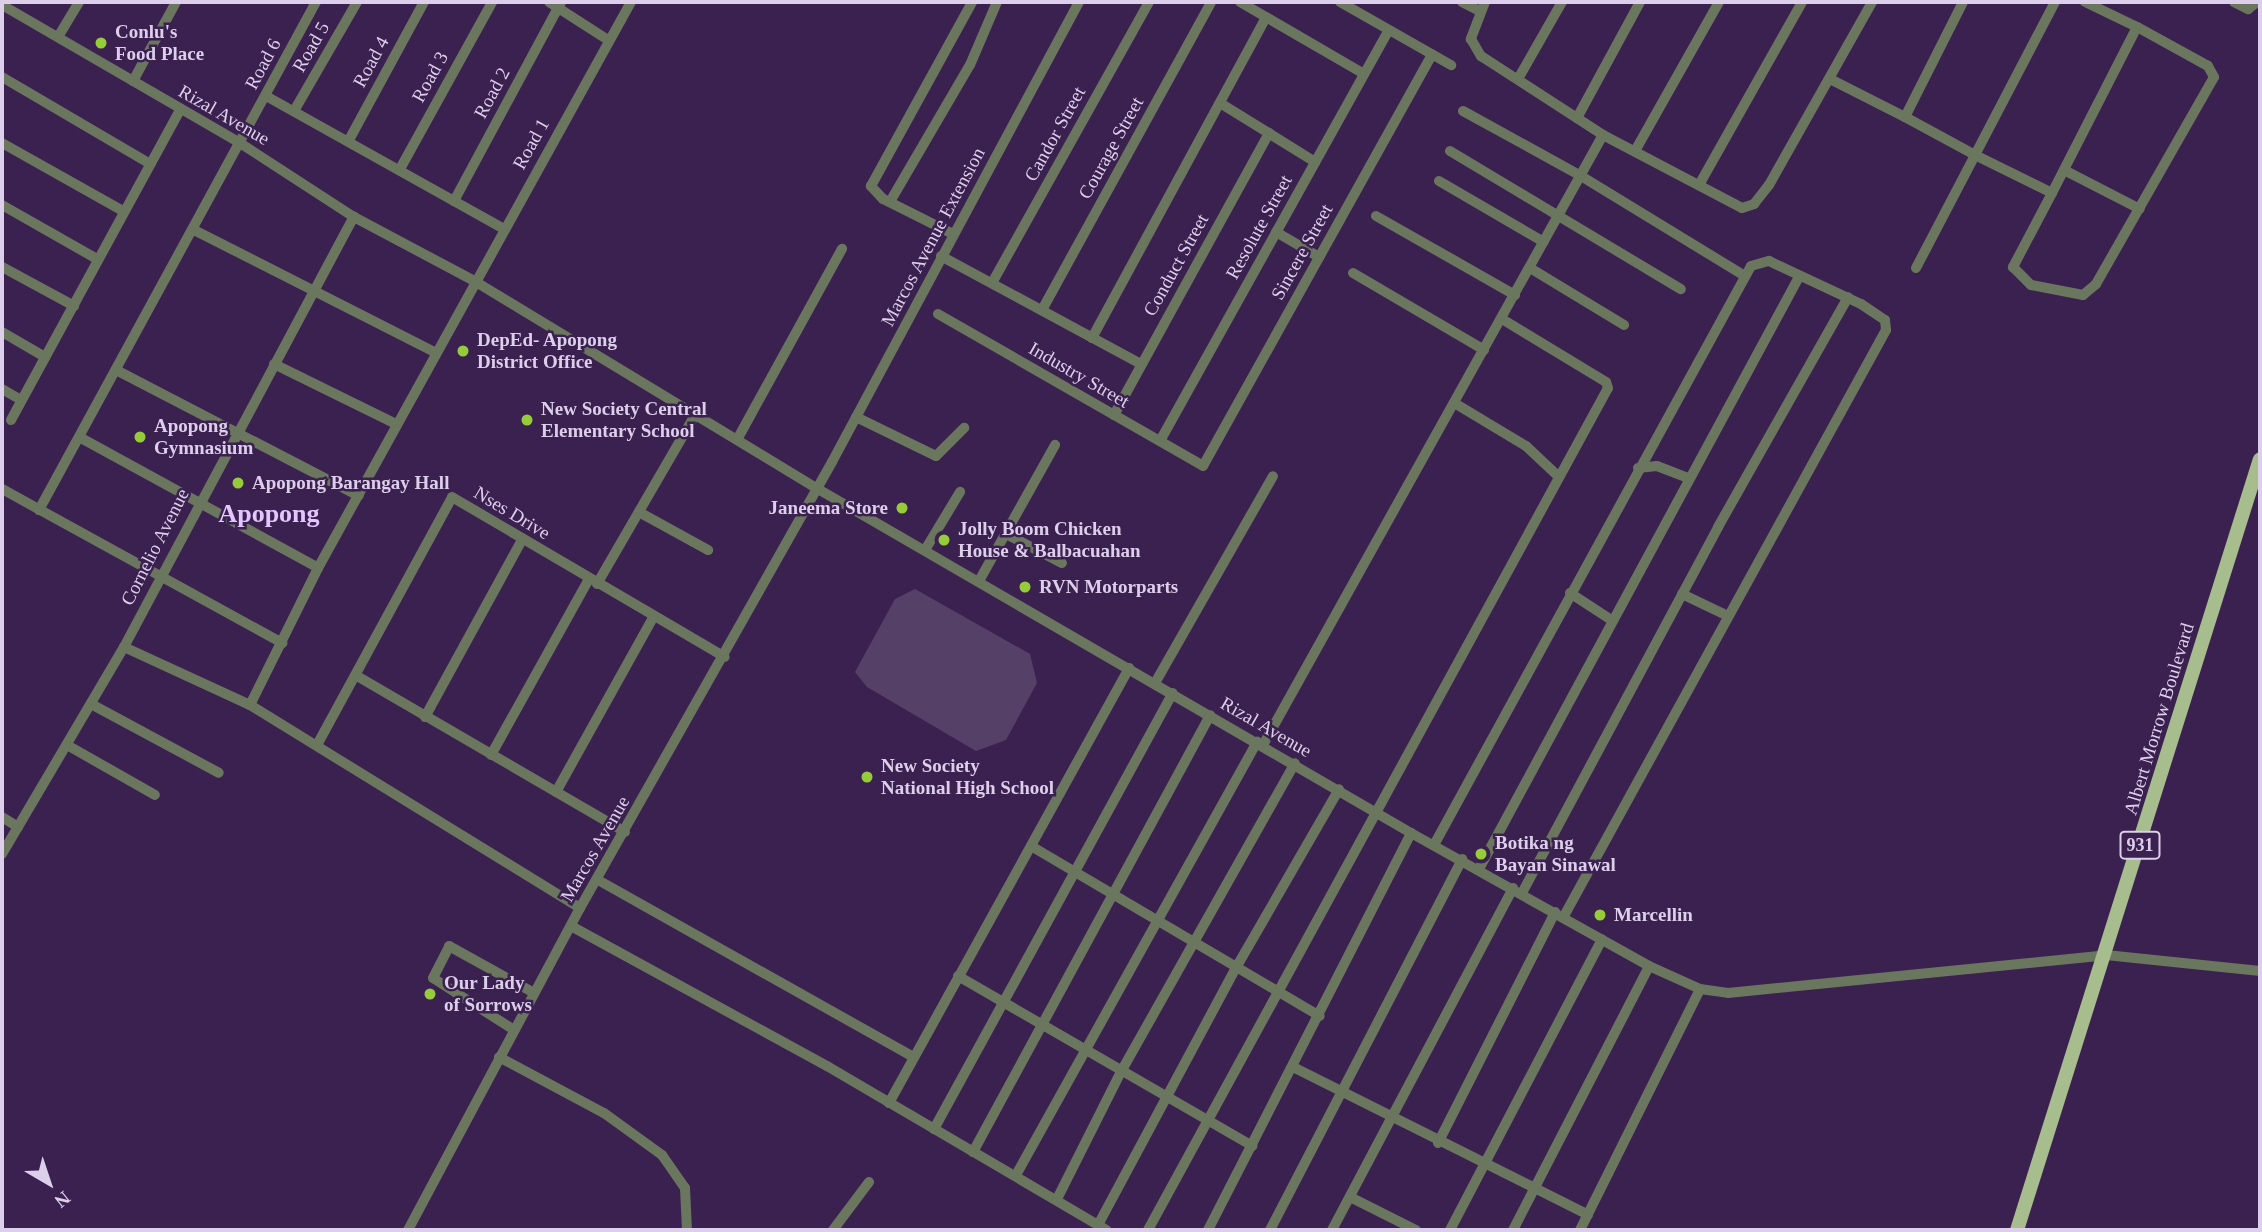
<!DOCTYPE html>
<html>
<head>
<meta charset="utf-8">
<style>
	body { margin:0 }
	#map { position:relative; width:2262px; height:1232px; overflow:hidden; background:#3b214f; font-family:Georgia,serif }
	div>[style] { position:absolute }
	.green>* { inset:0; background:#554068 }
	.minor>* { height:10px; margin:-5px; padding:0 5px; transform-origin:5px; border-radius:5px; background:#6b765f }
	.major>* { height:14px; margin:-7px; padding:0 7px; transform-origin:7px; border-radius:7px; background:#a7bd8d }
	.dots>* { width:19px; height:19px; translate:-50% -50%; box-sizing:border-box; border:4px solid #3b214f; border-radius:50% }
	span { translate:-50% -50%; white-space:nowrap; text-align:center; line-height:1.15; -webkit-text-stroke:5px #3b214f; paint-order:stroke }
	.shield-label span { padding:2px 5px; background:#3b214f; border:2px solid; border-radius:5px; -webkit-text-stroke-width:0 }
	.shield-label { font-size:18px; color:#ddcfeb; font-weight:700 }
	.poi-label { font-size:19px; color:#ddcfeb; font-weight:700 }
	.left { translate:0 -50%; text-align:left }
	.right { translate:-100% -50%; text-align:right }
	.street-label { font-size:19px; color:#ddcfeb }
	.district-label { font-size:26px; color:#e3c6fe; font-weight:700 }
	.frame { position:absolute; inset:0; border:4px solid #ddcfeb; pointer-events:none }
	.north { position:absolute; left:14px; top:1148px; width:70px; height:70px; -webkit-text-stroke:5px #3b214f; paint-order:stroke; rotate:141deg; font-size:19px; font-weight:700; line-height:28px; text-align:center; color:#ddcfeb }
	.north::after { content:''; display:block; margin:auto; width:24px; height:32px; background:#ddcfeb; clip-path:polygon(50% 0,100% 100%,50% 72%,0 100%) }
</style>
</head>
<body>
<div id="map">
	<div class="green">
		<div style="clip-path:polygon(915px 589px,1030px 654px,1037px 683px,1006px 740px,976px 751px,867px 687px,855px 672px,895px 599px)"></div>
	</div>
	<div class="minor">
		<div style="left:549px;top:2px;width:70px;rotate:32.8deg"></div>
		<div style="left:1240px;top:2px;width:143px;rotate:30.1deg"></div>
		<div style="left:1340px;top:2px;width:128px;rotate:29.6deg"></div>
		<div style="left:1462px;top:2px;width:20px;rotate:27deg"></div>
		<div style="left:1485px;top:2px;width:40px;rotate:111deg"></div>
		<div style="left:1471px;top:39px;width:20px;rotate:60deg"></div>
		<div style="left:1481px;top:56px;width:145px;rotate:32.9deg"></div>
		<div style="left:1603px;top:135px;width:157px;rotate:27.7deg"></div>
		<div style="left:1742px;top:208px;width:13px;rotate:-18deg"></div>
		<div style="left:1754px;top:204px;width:24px;rotate:-52deg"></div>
		<div style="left:1769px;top:185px;width:210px;rotate:-60.6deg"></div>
		<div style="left:2234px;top:2px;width:16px;rotate:27deg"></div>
		<div style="left:2248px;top:9px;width:11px;rotate:-38deg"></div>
		<div style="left:2px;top:5px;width:275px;rotate:30.1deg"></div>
		<div style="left:240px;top:143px;width:136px;rotate:33deg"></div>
		<div style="left:354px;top:217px;width:138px;rotate:28deg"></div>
		<div style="left:476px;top:282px;width:400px;rotate:31.2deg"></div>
		<div style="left:818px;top:489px;width:686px;rotate:30.12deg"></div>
		<div style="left:1411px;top:833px;width:273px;rotate:29.2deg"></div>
		<div style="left:1649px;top:966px;width:56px;rotate:24.3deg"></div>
		<div style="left:1700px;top:989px;width:28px;rotate:8deg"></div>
		<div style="left:1728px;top:993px;width:380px;rotate:-5.7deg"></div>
		<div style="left:2106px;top:955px;width:155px;rotate:5.9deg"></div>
		<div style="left:58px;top:37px;width:41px;rotate:-59deg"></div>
		<div style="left:2px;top:77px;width:172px;rotate:30.4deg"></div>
		<div style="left:1518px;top:79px;width:89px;rotate:-60.3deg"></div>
		<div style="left:1830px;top:79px;width:84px;rotate:26.9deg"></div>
		<div style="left:1905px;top:117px;width:129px;rotate:-63.2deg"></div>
		<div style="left:133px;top:81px;width:90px;rotate:-61.4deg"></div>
		<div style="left:266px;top:96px;width:273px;rotate:29.2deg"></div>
		<div style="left:1220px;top:103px;width:112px;rotate:31.8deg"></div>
		<div style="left:294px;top:111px;width:126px;rotate:-60deg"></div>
		<div style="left:1463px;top:111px;width:135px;rotate:28.8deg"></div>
		<div style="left:1581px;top:176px;width:192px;rotate:31.4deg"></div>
		<div style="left:1905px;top:117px;width:80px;rotate:28.5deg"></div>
		<div style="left:1975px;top:155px;width:173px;rotate:-62.4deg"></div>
		<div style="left:1577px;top:118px;width:132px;rotate:-61.5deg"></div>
		<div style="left:349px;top:140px;width:157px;rotate:-61.5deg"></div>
		<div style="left:2px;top:143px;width:139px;rotate:29.3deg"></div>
		<div style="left:1450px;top:151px;width:269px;rotate:30.9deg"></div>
		<div style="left:1635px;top:151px;width:171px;rotate:-60.6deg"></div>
		<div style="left:400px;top:169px;width:191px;rotate:-61.1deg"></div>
		<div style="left:2064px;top:170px;width:85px;rotate:27.2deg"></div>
		<div style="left:1439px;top:181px;width:121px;rotate:30.2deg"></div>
		<div style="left:1699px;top:185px;width:210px;rotate:-60.6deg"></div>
		<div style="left:2052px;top:193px;width:84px;rotate:117.8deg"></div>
		<div style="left:2013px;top:267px;width:25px;rotate:45deg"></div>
		<div style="left:2031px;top:285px;width:53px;rotate:10.9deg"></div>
		<div style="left:2083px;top:295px;width:17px;rotate:-40deg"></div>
		<div style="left:2096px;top:284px;width:238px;rotate:-60.3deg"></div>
		<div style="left:2214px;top:77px;width:13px;rotate:-119deg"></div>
		<div style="left:2208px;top:66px;width:81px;rotate:-151.2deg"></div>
		<div style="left:891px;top:200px;width:156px;rotate:-59.7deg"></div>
		<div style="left:970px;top:65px;width:69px;rotate:-66.8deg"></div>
		<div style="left:454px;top:201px;width:226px;rotate:-61.7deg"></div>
		<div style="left:2px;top:205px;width:109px;rotate:29.6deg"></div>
		<div style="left:1376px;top:216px;width:160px;rotate:29.6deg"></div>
		<div style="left:194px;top:230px;width:271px;rotate:26.9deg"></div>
		<div style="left:1276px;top:232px;width:50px;rotate:30.2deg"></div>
		<div style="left:953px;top:234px;width:78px;rotate:-153.4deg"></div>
		<div style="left:883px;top:199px;width:18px;rotate:-133deg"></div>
		<div style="left:871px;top:186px;width:210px;rotate:-61.2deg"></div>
		<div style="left:941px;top:256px;width:227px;rotate:28.4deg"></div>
		<div style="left:2px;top:267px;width:82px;rotate:28.4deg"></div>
		<div style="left:1530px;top:268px;width:110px;rotate:31.2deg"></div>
		<div style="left:1916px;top:268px;width:127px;rotate:-62.4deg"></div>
		<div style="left:1975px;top:155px;width:86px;rotate:26.3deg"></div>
		<div style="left:2052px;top:193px;width:186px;rotate:-62.9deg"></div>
		<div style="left:2137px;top:27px;width:58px;rotate:-154.3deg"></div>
		<div style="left:1353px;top:273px;width:152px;rotate:30.4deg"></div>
		<div style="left:992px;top:283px;width:322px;rotate:-60.8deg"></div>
		<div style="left:1042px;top:310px;width:351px;rotate:-61.2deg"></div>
		<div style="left:938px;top:314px;width:305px;rotate:29.8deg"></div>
		<div style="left:1203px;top:466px;width:471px;rotate:-60.9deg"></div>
		<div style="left:2px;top:332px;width:50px;rotate:30.2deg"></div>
		<div style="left:1092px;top:338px;width:365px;rotate:-61.5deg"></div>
		<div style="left:274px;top:364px;width:136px;rotate:26.2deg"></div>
		<div style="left:118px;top:371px;width:271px;rotate:27.4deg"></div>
		<div style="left:2px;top:389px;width:22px;rotate:30deg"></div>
		<div style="left:1456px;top:404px;width:82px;rotate:31deg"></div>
		<div style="left:1526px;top:446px;width:44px;rotate:43.2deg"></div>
		<div style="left:1114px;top:415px;width:322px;rotate:-61.2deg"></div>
		<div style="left:856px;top:417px;width:89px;rotate:26deg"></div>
		<div style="left:936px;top:456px;width:40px;rotate:-45deg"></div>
		<div style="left:11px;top:420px;width:353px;rotate:-61.4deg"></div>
		<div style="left:81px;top:438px;width:270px;rotate:28.7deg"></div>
		<div style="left:738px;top:438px;width:216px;rotate:-61.2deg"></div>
		<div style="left:1160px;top:441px;width:470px;rotate:-60.9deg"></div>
		<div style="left:1638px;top:468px;width:19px;rotate:-6deg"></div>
		<div style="left:1657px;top:466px;width:33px;rotate:21deg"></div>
		<div style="left:2px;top:489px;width:320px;rotate:28.8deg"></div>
		<div style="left:39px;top:510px;width:579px;rotate:-61.4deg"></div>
		<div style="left:639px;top:512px;width:79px;rotate:28.8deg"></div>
		<div style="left:1006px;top:534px;width:63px;rotate:27.4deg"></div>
		<div style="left:925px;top:550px;width:68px;rotate:-58.9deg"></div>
		<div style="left:979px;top:581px;width:156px;rotate:-60.8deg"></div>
		<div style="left:597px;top:584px;width:198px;rotate:-59.9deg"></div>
		<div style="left:1570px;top:593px;width:51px;rotate:33.1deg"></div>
		<div style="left:1682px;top:594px;width:51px;rotate:25.6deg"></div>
		<div style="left:124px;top:647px;width:139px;rotate:24.7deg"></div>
		<div style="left:250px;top:705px;width:387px;rotate:31.6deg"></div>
		<div style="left:357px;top:676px;width:310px;rotate:30.2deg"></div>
		<div style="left:1155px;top:683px;width:238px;rotate:-60.3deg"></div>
		<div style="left:91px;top:704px;width:145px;rotate:28.3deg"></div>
		<div style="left:250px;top:705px;width:153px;rotate:-63.6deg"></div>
		<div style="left:318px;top:568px;width:647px;rotate:-61.06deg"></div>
		<div style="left:425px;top:717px;width:202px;rotate:-61.3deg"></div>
		<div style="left:67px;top:745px;width:101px;rotate:29.6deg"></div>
		<div style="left:317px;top:745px;width:282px;rotate:-61.4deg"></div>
		<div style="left:452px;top:497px;width:316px;rotate:30.4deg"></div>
		<div style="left:1263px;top:745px;width:698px;rotate:-60.87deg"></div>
		<div style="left:491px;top:755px;width:201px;rotate:-60.9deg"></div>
		<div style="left:556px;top:792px;width:201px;rotate:-60.9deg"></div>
		<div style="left:2px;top:817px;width:19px;rotate:32deg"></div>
		<div style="left:1434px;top:845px;width:660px;rotate:-61.3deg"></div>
		<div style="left:1751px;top:266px;width:19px;rotate:-16deg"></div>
		<div style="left:1769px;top:261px;width:102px;rotate:25.1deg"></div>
		<div style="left:1861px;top:304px;width:29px;rotate:34deg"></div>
		<div style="left:1885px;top:320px;width:10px;rotate:84deg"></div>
		<div style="left:1886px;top:330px;width:669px;rotate:118.79deg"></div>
		<div style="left:1031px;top:846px;width:335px;rotate:30.5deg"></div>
		<div style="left:2px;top:854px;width:240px;rotate:-59.5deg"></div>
		<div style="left:124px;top:647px;width:488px;rotate:-61.9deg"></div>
		<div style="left:1479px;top:869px;width:673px;rotate:-61.61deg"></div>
		<div style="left:598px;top:880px;width:362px;rotate:29.3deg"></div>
		<div style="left:1522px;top:893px;width:415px;rotate:-61.8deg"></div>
		<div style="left:1718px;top:527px;width:264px;rotate:-60.5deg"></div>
		<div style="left:571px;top:926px;width:292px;rotate:28.7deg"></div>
		<div style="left:827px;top:1066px;width:324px;rotate:30.4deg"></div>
		<div style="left:958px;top:976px;width:340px;rotate:30deg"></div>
		<div style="left:514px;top:1030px;width:96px;rotate:-147.3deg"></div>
		<div style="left:433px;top:978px;width:36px;rotate:-63deg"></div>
		<div style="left:449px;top:946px;width:97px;rotate:28.9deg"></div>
		<div style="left:499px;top:1057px;width:119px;rotate:28.1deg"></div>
		<div style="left:604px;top:1113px;width:72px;rotate:35.9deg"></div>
		<div style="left:662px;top:1155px;width:40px;rotate:55.1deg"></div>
		<div style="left:685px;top:1188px;width:42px;rotate:87.3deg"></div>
		<div style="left:1293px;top:1067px;width:330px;rotate:26.6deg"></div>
		<div style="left:889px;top:1103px;width:497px;rotate:-61.1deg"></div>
		<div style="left:934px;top:1129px;width:497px;rotate:-61.3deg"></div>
		<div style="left:1438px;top:1143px;width:259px;rotate:-63.1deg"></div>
		<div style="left:973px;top:1152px;width:497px;rotate:-61.5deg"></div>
		<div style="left:1016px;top:1175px;width:496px;rotate:-60.9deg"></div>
		<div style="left:1350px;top:1197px;width:74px;rotate:26.6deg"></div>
		<div style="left:1057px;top:1199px;width:144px;rotate:-63.3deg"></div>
		<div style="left:1122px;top:1070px;width:352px;rotate:-60.6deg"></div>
		<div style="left:1098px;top:1225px;width:294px;rotate:-61.8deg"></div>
		<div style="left:1237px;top:966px;width:204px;rotate:-60deg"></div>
		<div style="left:408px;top:1230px;width:365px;rotate:-61.9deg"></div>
		<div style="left:580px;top:908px;width:512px;rotate:-60.53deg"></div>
		<div style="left:832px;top:462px;width:522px;rotate:-61.77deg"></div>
		<div style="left:833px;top:1230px;width:60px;rotate:-53.1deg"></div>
		<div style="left:1148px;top:1230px;width:959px;rotate:-61.35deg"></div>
		<div style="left:1608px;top:388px;width:6px;rotate:-108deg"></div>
		<div style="left:1606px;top:382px;width:122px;rotate:-148.8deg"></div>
		<div style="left:1208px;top:1230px;width:446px;rotate:-62.9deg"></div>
		<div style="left:1270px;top:1230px;width:418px;rotate:-62.6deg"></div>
		<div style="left:1332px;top:1230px;width:387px;rotate:-62.1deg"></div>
		<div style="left:1450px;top:1230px;width:328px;rotate:-62.4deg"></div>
		<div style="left:1513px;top:1230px;width:297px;rotate:-62.7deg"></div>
		<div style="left:1580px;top:1230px;width:269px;rotate:-63.5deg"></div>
	</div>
	<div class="major">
		<div style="left:2017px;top:1230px;width:808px;rotate:-72.51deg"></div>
	</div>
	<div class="dots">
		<div style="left:101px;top:43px;background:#96cc3a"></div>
		<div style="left:463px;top:351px;background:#96cc3a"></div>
		<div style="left:527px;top:420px;background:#96cc3a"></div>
		<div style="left:140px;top:437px;background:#96cc3a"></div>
		<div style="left:238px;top:483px;background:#96cc3a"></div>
		<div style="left:902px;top:508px;background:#96cc3a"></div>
		<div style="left:944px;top:540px;background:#96cc3a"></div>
		<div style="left:1025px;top:587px;background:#96cc3a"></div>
		<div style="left:867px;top:777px;background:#96cc3a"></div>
		<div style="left:1481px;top:854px;background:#96cc3a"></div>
		<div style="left:1600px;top:915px;background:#96cc3a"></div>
		<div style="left:430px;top:994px;background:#96cc3a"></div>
	</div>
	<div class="shield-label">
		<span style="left:2140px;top:845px">931</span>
	</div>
	<div class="poi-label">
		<span class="left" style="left:115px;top:43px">Conlu's<br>Food Place</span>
		<span class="left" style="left:477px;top:351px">DepEd- Apopong<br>District Office</span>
		<span class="left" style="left:541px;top:420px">New Society Central<br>Elementary School</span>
		<span class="left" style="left:154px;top:437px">Apopong<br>Gymnasium</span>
		<span class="left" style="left:252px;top:483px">Apopong Barangay Hall</span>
		<span class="right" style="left:888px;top:508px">Janeema Store</span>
		<span class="left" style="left:958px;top:540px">Jolly Boom Chicken<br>House &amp; Balbacuahan</span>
		<span class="left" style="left:1039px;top:587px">RVN Motorparts</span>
		<span class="left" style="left:881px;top:777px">New Society<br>National High School</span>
		<span class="left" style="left:1495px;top:854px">Botika ng<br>Bayan Sinawal</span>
		<span class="left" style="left:1614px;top:915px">Marcellin</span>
		<span class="left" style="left:444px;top:994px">Our Lady<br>of Sorrows</span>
	</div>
	<div class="street-label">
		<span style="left:311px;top:47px;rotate:-60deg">Road 5</span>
		<span style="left:371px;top:62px;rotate:-62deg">Road 4</span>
		<span style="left:263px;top:64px;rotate:-62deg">Road 6</span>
		<span style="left:430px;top:77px;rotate:-61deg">Road 3</span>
		<span style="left:492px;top:93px;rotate:-62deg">Road 2</span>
		<span style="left:224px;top:115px;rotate:30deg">Rizal Avenue</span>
		<span style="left:1055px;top:134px;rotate:-61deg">Candor Street</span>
		<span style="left:531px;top:144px;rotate:-61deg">Road 1</span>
		<span style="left:1111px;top:148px;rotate:-61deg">Courage Street</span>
		<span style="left:1259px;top:227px;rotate:-61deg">Resolute Street</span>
		<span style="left:933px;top:237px;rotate:-62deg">Marcos Avenue Extension</span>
		<span style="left:1302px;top:252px;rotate:-61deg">Sincere Street</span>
		<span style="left:1176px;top:265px;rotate:-61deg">Conduct Street</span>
		<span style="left:1079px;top:375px;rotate:30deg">Industry Street</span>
		<span style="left:512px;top:513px;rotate:31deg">Nses Drive</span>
		<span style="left:155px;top:547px;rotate:-63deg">Cornelio Avenue</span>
		<span style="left:2159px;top:719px;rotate:-73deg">Albert Morrow Boulevard</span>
		<span style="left:1266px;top:727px;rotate:30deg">Rizal Avenue</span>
		<span style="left:595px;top:849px;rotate:-60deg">Marcos Avenue</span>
	</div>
	<div class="district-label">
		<span style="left:269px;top:514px">Apopong</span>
	</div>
	<div class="frame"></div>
	<div class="north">N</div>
</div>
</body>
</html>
